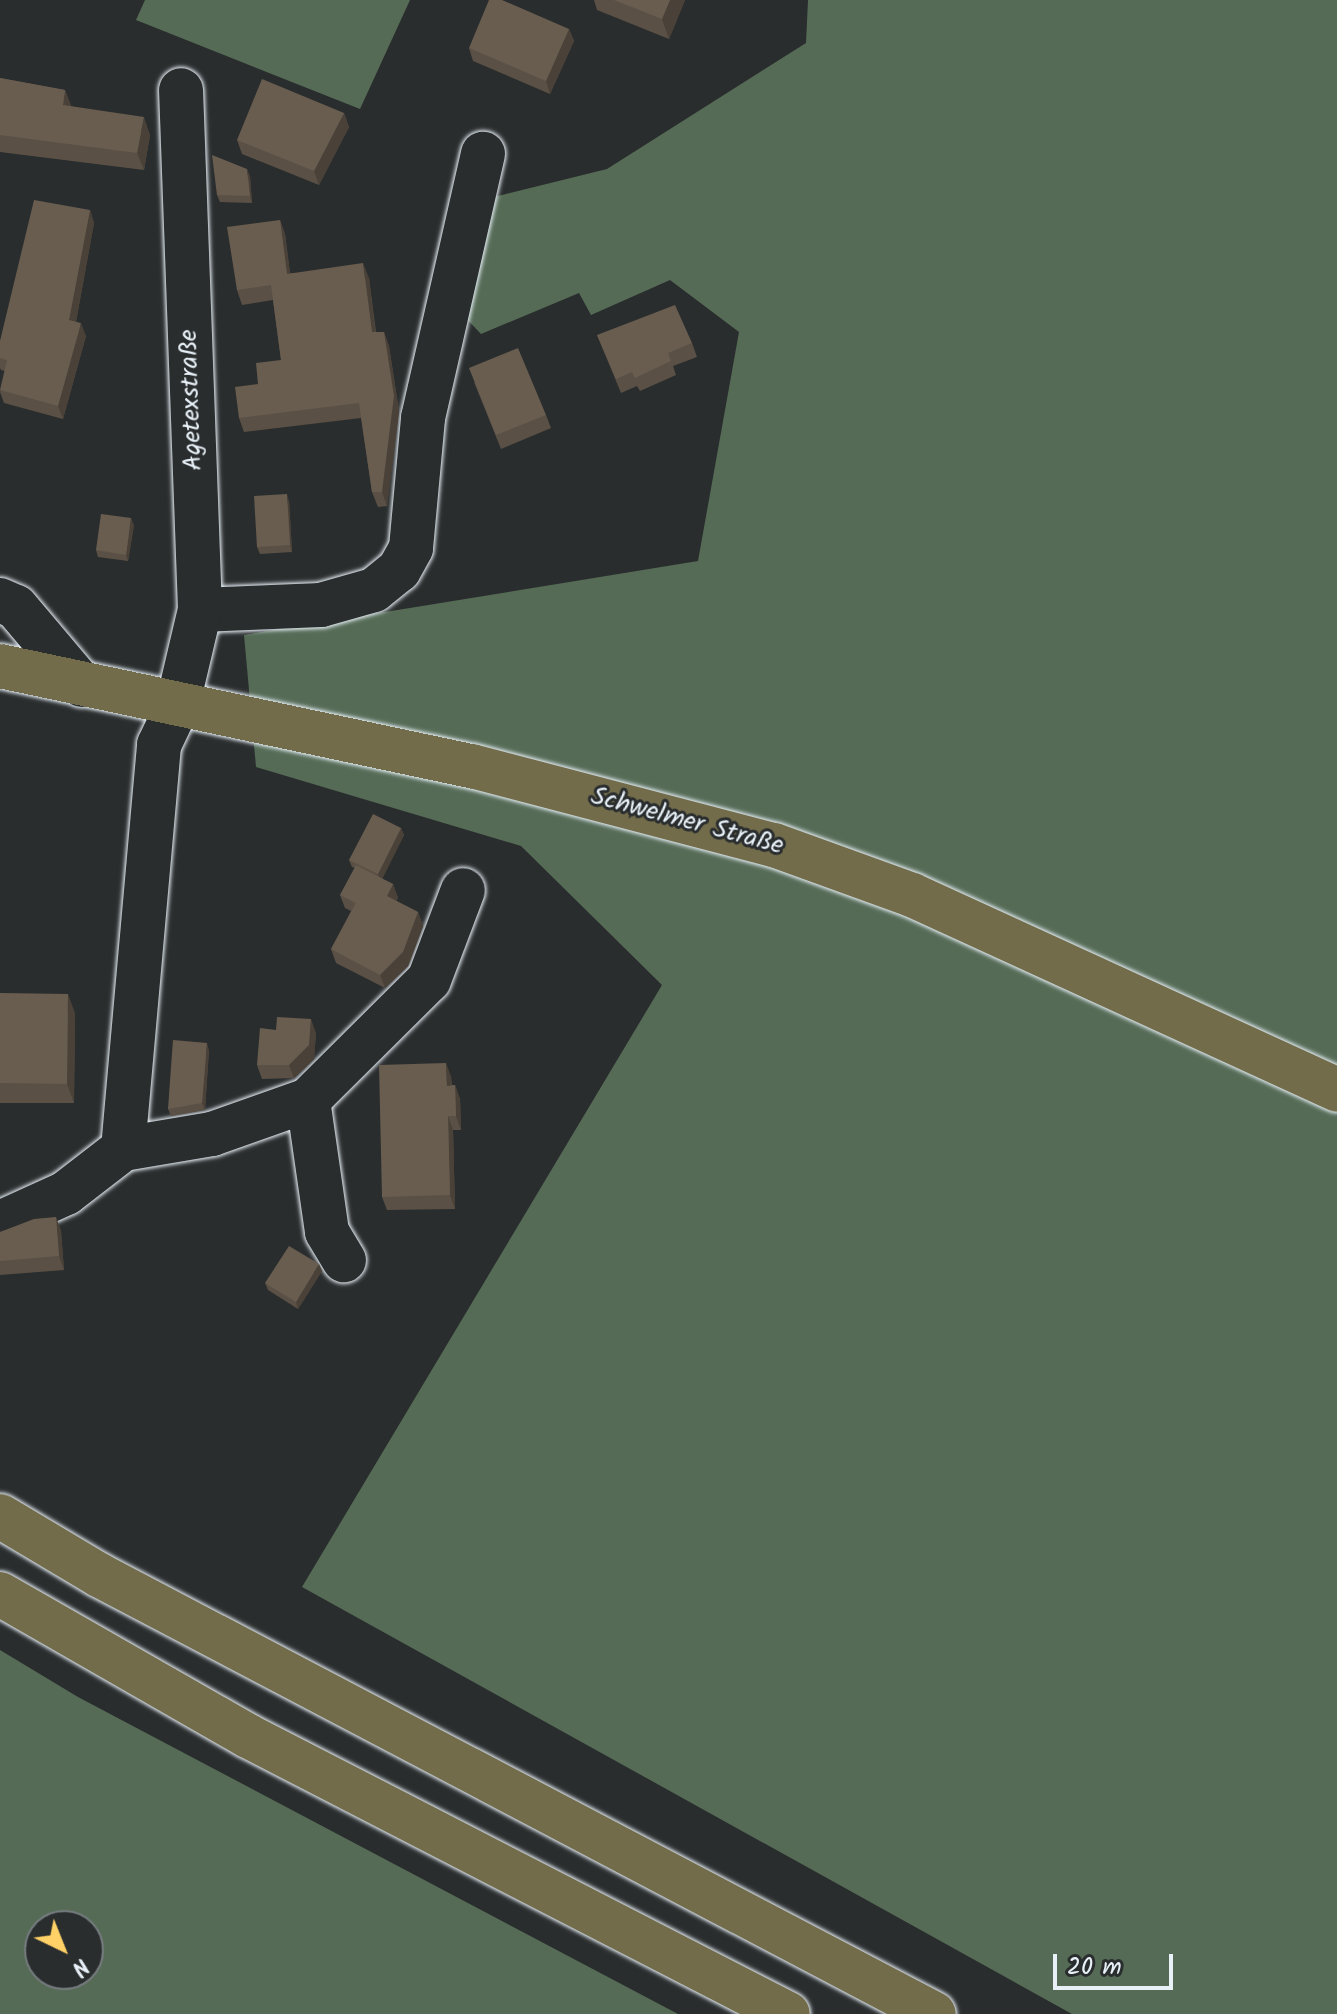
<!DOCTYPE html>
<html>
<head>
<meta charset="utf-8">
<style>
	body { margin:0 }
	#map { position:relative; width:1337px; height:2014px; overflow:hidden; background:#2a2d2e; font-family:Kalam,sans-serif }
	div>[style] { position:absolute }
	.green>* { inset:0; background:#556b56 }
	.roads { filter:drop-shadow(0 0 2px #e8f1f8) drop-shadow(0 0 2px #e8f1f8) }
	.minor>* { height:44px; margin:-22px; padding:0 22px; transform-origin:22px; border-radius:22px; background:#2a2d2e }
	.major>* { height:44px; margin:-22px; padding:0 22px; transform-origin:22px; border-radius:22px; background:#726c4b }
	.highway>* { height:44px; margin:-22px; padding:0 22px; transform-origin:22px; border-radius:22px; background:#726c4b }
	.wall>* { inset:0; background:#5a5045 }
	.shaded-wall>* { inset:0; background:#4a4138 }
	.building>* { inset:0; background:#695d50 }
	span { translate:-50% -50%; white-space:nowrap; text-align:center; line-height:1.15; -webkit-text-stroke:6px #2a2d2e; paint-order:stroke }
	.street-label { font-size:26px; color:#e8f1f8 }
	.north { position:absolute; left:24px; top:1910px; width:80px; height:80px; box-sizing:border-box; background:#2a2d2e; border:2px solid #767b7f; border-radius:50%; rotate:137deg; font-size:22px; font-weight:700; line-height:32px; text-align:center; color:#e8f1f8 }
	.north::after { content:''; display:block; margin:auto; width:28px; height:36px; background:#ffd166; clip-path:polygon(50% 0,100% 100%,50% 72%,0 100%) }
	.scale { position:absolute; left:1053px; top:1954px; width:120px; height:36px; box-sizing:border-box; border:4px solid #e8f1f8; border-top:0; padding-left:10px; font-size:24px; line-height:28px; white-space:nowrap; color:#e8f1f8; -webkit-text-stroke:6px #2a2d2e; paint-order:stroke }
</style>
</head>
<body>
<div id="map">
	<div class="green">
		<div style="clip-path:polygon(145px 0,410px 0,360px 109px,136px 20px)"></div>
		<div style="clip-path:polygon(808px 0,1337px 0,1337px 2014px,1072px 2014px,302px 1587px,662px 985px,521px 846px,256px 767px,244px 635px,698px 561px,739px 332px,670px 280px,591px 315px,579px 293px,481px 334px,462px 314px,486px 199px,607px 169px,806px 43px)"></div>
		<div style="clip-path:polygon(evenodd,0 1650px,78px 1697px,678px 2014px,0 2014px,0 1650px,40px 1926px,88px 1926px,88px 1974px,40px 1974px,40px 1926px)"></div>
	</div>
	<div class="roads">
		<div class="minor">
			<div style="left:0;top:600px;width:17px;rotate:24deg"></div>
			<div style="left:16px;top:607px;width:102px;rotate:49.8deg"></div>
			<div style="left:200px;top:610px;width:121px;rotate:-2.4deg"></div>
			<div style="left:321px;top:605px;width:55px;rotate:-15.8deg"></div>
			<div style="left:374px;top:590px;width:32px;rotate:-39deg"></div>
			<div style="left:399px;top:570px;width:25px;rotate:-61deg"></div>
			<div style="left:411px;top:548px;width:131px;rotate:-84.7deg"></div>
			<div style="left:423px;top:418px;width:271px;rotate:-77.2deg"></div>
			<div style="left:308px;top:1100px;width:170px;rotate:-44.8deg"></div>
			<div style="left:429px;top:980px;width:96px;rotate:-69.3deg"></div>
			<div style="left:123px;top:1149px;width:90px;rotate:-9.6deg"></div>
			<div style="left:212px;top:1134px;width:102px;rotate:-19.5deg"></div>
			<div style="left:308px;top:1100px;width:133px;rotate:81.8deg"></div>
			<div style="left:327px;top:1232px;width:33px;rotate:59deg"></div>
			<div style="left:0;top:1223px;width:72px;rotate:-24.4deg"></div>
			<div style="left:66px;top:1193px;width:72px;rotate:-37.7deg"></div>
			<div style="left:123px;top:1149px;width:406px;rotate:-84.9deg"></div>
			<div style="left:159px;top:745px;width:42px;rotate:-64.7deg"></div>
			<div style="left:177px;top:707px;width:100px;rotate:-76.7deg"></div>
			<div style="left:200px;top:610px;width:520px;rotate:-92.09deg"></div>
		</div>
		<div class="major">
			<div style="left:0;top:666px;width:482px;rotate:12deg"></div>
			<div style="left:472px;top:766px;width:312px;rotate:14.7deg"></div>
			<div style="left:774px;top:845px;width:147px;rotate:19.9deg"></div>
			<div style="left:912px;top:895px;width:468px;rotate:24.6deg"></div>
		</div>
		<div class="highway">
			<div style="left:0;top:1516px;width:115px;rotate:30.8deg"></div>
			<div style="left:99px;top:1575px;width:943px;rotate:27.73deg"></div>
			<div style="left:0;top:1594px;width:286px;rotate:29.8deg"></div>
			<div style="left:248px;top:1736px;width:607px;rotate:27.24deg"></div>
		</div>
	</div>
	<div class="wall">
		<div style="clip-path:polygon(594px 0,685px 0,669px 39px,597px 10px)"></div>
		<div style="clip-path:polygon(569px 29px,574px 41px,550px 94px,473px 61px,469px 48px)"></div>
		<div style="clip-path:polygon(0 78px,65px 90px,71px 106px,150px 135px,144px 170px,0 152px)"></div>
		<div style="clip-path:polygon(344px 113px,349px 127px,319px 185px,242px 154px,237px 140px)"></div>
		<div style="clip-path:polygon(250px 176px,252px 203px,220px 202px,217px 195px)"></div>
		<div style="clip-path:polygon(90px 210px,94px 223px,76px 322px,86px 336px,63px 419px,4px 403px,0 392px,5px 371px,1px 370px,0 368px,0 341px)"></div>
		<div style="clip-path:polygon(280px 220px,285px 234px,290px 273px,369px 278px,376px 332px,384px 332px,389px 346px,399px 411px,387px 506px,378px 507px,372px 492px,361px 418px,244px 432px,239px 418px,258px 384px,281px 360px,273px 300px,242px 305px,237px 290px)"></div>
		<div style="clip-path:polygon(597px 335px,692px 343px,697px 357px,673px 366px,676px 375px,640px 391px,637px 386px,621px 393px)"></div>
		<div style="clip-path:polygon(474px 382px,546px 415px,551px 428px,501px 449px)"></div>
		<div style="clip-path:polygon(289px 501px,292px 552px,260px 554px,257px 547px)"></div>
		<div style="clip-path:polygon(134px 525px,128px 561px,98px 557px,96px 550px)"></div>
		<div style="clip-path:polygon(401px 828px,404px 835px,382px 879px,393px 884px,398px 898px,396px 901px,418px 912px,423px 926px,408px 966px,385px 988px,336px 963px,331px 949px,351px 911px,345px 908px,340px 895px,355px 868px,352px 867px,349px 860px)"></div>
		<div style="clip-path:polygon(0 993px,75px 1013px,74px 1103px,0 1103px)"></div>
		<div style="clip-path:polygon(316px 1033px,314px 1059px,294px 1078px,262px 1079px,257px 1065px)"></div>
		<div style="clip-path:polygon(209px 1050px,205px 1110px,171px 1116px,168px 1109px)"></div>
		<div style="clip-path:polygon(451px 1076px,452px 1085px,455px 1085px,460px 1099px,461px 1130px,453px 1130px,455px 1209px,387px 1210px,382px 1197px)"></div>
		<div style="clip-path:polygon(56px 1217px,61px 1231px,64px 1270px,0 1275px,0 1232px)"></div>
		<div style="clip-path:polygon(322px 1271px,298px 1309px,268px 1290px,265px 1283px)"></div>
	</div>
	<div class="shaded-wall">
		<div style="clip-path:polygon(670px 0,685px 0,669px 39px,662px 19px)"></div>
		<div style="clip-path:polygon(569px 29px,574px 41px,550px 94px,546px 81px)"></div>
		<div style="clip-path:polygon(65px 90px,72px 108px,63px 105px)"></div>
		<div style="clip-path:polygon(344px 113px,349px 127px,319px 185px,314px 171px)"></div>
		<div style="clip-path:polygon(144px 117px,150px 135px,144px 170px,137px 153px)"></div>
		<div style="clip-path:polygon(247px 169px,250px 176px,252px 203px,250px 196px)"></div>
		<div style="clip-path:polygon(90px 210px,94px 223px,74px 333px,69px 320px)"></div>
		<div style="clip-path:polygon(280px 220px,285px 234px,292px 288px,287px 274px)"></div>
		<div style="clip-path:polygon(363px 263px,369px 278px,377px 347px,372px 332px)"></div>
		<div style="clip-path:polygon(81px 323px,86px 336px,63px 419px,58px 406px)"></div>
		<div style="clip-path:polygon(384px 332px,389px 346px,399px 411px,387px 506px,382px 492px)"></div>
		<div style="clip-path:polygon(287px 494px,289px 501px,292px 552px,290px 545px)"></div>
		<div style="clip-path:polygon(131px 518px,134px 525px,128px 561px,126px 555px)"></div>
		<div style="clip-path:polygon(401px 828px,404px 835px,381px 881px,378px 874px)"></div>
		<div style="clip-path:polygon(393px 884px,398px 898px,392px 910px,387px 896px)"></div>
		<div style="clip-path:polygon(418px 912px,423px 926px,408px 966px,385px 988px,380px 975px)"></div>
		<div style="clip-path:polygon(68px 994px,75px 1013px,74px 1103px,67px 1084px)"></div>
		<div style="clip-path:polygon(311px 1019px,316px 1033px,314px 1059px,294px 1078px,289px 1065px)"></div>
		<div style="clip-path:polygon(207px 1043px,209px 1050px,205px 1110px,202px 1103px)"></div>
		<div style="clip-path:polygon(446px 1063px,451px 1076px,452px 1099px,447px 1086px)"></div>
		<div style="clip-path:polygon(455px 1085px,460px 1099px,461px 1130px,456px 1116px)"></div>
		<div style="clip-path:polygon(448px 1116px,453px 1130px,455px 1209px,450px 1195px)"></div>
		<div style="clip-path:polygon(56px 1217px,61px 1231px,64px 1270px,59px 1256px)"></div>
		<div style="clip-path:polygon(319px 1264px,322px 1271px,298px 1309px,296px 1302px)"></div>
	</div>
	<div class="building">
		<div style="clip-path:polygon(489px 0,502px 0,569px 29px,546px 81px,469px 48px)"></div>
		<div style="clip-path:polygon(614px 0,670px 0,662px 19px)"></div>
		<div style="clip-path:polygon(0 78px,65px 90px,63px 105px,144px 117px,137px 153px,0 135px)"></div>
		<div style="clip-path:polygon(262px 79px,344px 113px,314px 171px,237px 140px)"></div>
		<div style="clip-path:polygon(212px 155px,247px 169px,250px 196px,217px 195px)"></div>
		<div style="clip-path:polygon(34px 200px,90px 210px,69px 320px,81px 323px,58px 406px,0 390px,7px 360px,0 358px,0 341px)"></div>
		<div style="clip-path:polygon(280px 220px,287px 274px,363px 263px,372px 332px,384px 332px,394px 396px,382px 492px,372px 492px,359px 403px,239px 418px,235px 387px,258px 384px,256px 363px,281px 360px,271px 285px,237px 290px,227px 227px)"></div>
		<div style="clip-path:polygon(675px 305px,692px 343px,668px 353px,671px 361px,635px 378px,632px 372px,616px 379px,597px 335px)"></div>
		<div style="clip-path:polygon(518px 348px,546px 415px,496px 435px,469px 368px)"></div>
		<div style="clip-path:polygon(287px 494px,290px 545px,257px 547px,254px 496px)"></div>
		<div style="clip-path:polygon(101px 514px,131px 518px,126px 555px,96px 550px)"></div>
		<div style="clip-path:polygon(373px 814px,401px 828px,378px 874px,349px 860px)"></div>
		<div style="clip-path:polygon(356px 865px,393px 884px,387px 896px,418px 912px,403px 952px,380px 975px,331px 949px,356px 903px,340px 895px)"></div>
		<div style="clip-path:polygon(0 993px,68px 994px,67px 1084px,0 1083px)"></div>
		<div style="clip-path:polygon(277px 1017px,311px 1019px,309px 1045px,289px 1065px,257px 1065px,260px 1028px,276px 1030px)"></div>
		<div style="clip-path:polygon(173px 1040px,207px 1043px,202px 1103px,168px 1109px)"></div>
		<div style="clip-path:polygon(446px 1063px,447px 1086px,455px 1085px,456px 1116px,448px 1116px,450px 1195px,382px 1197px,379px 1065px)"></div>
		<div style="clip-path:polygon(56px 1217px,59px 1256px,0 1261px,0 1232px,34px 1219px)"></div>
		<div style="clip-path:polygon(289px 1246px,319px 1264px,296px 1302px,265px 1283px)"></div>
	</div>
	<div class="street-label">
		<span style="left:192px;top:400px;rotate:-92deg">Agetexstraße</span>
		<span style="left:687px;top:822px;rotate:15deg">Schwelmer Straße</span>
	</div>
	<div class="north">N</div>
	<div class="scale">20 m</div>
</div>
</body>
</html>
